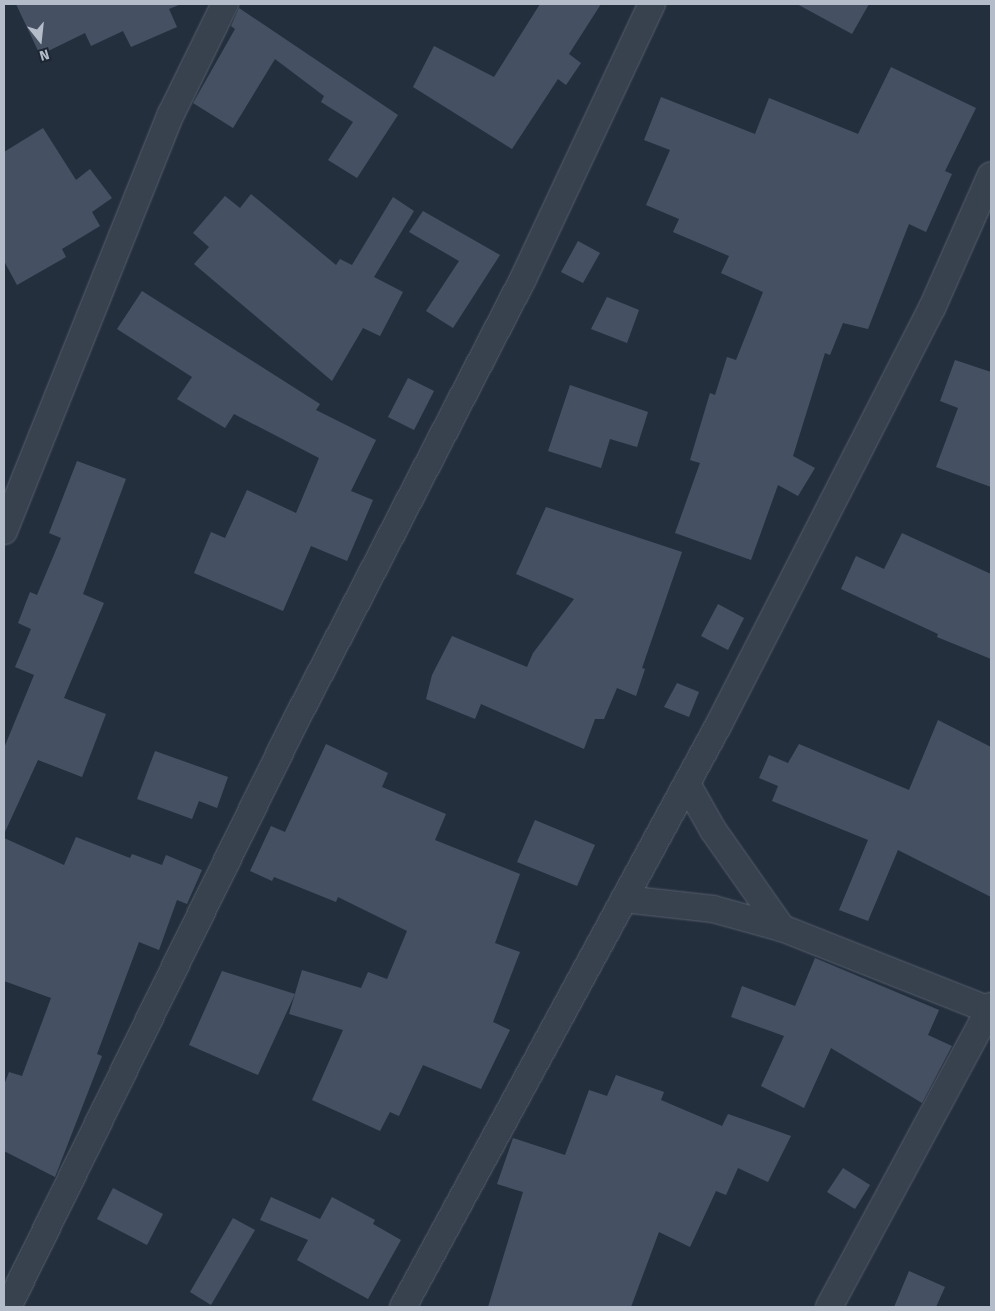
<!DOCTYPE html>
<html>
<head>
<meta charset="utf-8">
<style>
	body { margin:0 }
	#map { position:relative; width:995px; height:1311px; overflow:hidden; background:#242f3e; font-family:"Fira Sans",sans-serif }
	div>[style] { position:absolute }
	.building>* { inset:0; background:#455162 }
	.roads { filter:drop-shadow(0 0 1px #565f6c) drop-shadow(0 0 1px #565f6c) }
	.street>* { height:26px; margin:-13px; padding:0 13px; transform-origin:13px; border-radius:13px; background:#38414e }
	span { translate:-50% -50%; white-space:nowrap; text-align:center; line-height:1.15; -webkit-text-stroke:4.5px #1d2633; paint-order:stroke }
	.frame { position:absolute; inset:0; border:5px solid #b4bcc9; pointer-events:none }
	.north { position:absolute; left:15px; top:15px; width:50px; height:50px; -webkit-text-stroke:4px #1d2633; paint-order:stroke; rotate:164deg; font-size:14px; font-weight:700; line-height:20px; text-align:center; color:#b4bcc9 }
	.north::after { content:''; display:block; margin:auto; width:18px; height:22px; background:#b4bcc9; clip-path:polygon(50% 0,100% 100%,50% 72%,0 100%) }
</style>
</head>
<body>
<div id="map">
	<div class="building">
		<div style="clip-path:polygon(16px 4px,181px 4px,169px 9px,177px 27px,131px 47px,123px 31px,91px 46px,85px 33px,40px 55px)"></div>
		<div style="clip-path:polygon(540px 4px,601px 4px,569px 54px,581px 63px,566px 85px,558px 79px,512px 149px,413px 87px,434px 46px,494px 77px)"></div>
		<div style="clip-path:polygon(797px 4px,869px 4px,852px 34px)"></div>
		<div style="clip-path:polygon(239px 8px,398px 115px,357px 178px,328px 160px,353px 122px,321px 102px,324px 96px,275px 59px,233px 128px,193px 103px,235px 29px,231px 26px)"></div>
		<div style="clip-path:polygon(891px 67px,976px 108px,945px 171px,952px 174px,926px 232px,909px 224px,868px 329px,843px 323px,830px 355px,825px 353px,793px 456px,815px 468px,798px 496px,778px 485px,751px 560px,675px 533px,700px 463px,690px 460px,710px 393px,715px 395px,727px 357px,736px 360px,763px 292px,721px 273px,729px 256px,673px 232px,679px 219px,646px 205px,670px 150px,644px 140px,661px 97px,755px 134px,769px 98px,858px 134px)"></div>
		<div style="clip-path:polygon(43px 128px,76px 180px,90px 169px,112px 198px,92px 212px,100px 226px,62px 249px,66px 257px,17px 285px,4px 261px,4px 152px)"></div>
		<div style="clip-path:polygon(251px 194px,336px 265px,340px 259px,352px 265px,393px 197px,414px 211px,374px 277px,403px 292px,380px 336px,363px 328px,332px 381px,194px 264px,209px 247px,193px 233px,225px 196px,240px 208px)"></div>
		<div style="clip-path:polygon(423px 211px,500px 255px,453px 328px,426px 311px,459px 261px,409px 232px)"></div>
		<div style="clip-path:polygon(578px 241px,600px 253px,583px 283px,561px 272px)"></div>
		<div style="clip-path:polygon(142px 291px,320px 404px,316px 410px,376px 440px,351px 491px,373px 500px,347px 561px,311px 546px,283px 611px,194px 573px,211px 532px,225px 538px,247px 490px,296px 513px,319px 458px,234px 414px,225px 428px,177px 399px,192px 377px,117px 329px)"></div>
		<div style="clip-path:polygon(607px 297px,639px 310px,627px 343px,591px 329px)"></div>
		<div style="clip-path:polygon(955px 360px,991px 372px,991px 487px,936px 467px,958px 408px,940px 401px)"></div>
		<div style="clip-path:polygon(408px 378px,434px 391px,414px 430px,388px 417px)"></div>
		<div style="clip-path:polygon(570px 385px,648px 412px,637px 447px,610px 439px,601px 468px,548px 451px)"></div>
		<div style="clip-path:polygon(77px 461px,126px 479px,83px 594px,104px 603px,64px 698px,106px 714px,82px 777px,38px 760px,4px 834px,4px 748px,34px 675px,15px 667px,31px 629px,18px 623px,30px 592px,37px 595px,61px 538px,49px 533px)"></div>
		<div style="clip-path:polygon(546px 507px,682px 552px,642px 668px,645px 669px,636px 696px,617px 688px,604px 719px,595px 719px,584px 749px,481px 704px,475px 719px,426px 699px,432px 675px,452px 636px,527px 667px,533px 653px,574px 599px,516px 574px)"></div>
		<div style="clip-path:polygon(902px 533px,991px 574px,991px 659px,937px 637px,938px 634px,841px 589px,856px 556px,884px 569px)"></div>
		<div style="clip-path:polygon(718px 604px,744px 618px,728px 650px,701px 636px)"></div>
		<div style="clip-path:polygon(677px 683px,699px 692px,689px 717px,664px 707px)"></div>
		<div style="clip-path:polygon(938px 720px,991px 747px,991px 897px,898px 850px,868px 921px,839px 910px,868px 840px,772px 801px,778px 786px,759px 778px,769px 755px,788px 763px,799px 744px,909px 790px)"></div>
		<div style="clip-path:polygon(326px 744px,388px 773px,382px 787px,446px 814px,435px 840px,520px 874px,495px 943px,520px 952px,493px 1022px,510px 1030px,481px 1089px,423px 1065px,399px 1116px,390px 1112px,380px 1131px,312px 1100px,343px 1030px,289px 1014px,302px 970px,361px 988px,368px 972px,387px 979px,407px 931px,338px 897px,336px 902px,274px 877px,272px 881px,250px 871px,271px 826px,285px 832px)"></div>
		<div style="clip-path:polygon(155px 751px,228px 777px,217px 808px,199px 801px,192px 819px,137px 799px)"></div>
		<div style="clip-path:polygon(535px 820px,595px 845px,577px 886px,517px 862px)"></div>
		<div style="clip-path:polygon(76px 837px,130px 858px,132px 854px,162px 865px,166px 855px,202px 870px,187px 904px,177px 900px,159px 950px,139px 942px,97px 1054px,102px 1056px,55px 1177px,4px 1151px,4px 1085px,9px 1072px,22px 1076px,51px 998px,4px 981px,4px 838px,64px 865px)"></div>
		<div style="clip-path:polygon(815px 958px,939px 1010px,928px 1035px,952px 1046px,922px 1103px,831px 1048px,804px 1108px,761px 1086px,784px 1036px,731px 1017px,742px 986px,795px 1006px)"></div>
		<div style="clip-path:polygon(222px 971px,295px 994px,258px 1075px,189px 1045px)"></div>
		<div style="clip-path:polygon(616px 1075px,664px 1092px,661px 1100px,722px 1126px,728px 1114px,791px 1136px,768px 1182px,738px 1168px,726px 1195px,716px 1191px,690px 1247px,659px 1232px,631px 1307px,488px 1307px,523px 1192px,497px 1184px,513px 1138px,565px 1155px,589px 1090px,607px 1096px)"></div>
		<div style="clip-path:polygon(843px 1168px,870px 1185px,855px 1209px,827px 1192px)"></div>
		<div style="clip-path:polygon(113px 1188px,163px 1214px,147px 1245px,97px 1219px)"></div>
		<div style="clip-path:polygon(271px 1197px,320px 1219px,332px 1197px,375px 1220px,373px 1224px,401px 1240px,368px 1299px,297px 1260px,308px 1240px,260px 1220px)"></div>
		<div style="clip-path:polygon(233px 1218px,255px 1230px,211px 1305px,190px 1292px)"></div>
		<div style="clip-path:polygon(909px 1271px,945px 1287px,936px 1307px,894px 1307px)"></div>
	</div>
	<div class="roads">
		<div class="street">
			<div style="left:4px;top:531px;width:449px;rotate:-68.2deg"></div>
			<div style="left:171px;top:114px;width:123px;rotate:-63.9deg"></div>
			<div style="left:687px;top:784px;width:53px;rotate:60.5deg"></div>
			<div style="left:713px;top:830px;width:120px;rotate:54.9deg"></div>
			<div style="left:624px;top:899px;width:90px;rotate:6.4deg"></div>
			<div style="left:713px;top:909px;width:72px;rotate:15.4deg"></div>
			<div style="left:782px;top:928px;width:223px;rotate:21.6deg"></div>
			<div style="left:8px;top:1307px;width:649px;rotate:-63.87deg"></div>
			<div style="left:294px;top:724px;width:500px;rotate:-62.77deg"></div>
			<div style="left:523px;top:279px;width:304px;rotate:-64.9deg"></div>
			<div style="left:403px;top:1307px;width:663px;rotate:-61.54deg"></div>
			<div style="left:719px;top:724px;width:467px;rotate:-62.9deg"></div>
			<div style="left:932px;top:308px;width:145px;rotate:-66.1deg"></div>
			<div style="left:829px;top:1307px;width:342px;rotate:-61.7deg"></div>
		</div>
	</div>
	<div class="frame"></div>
	<div class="north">N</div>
</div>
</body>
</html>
